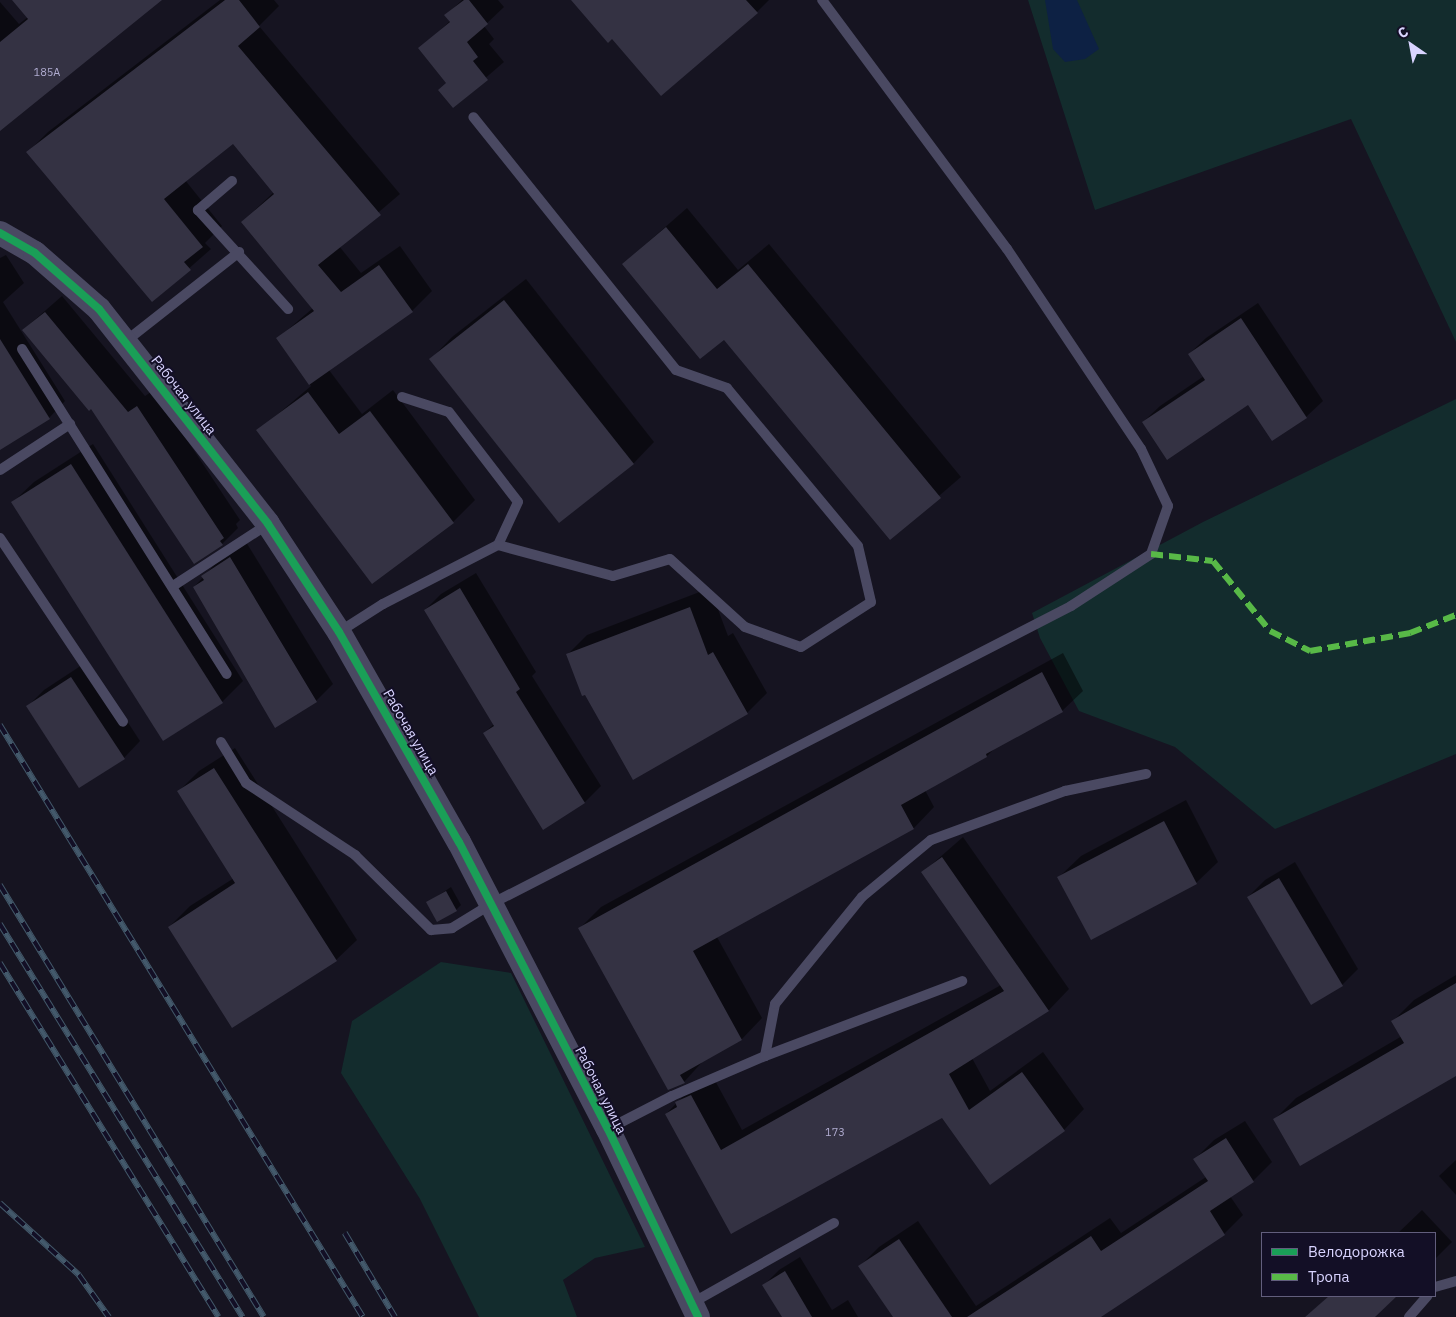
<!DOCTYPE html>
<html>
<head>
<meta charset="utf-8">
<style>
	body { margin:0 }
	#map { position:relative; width:1456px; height:1317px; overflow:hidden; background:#161421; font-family:"IBM Plex Sans",sans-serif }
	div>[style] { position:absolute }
	.green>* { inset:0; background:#132c2d }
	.water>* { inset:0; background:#0d2144 }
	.shadow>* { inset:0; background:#0007 }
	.building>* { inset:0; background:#343243 }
	.service>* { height:10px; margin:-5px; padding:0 5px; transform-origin:5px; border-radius:5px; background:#4a4962 }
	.tertiary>* { height:24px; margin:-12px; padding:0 12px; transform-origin:12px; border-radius:12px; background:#4a4962 }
	.rail>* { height:5.5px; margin-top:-2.75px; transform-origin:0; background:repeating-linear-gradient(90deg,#130f26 0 11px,#43596b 0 22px); box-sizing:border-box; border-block:1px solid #43596b }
	.quiet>* { height:6px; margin-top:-3px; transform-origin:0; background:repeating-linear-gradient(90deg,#58b947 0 12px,transparent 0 18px) }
	.cycleway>* { height:8px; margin:-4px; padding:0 4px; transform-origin:4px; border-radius:4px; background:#1a9f57 }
	span { translate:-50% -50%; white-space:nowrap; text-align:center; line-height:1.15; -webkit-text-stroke:4px #130f26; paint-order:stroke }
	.number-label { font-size:11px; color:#b0acd0 }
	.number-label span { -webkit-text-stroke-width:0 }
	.street-label { font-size:14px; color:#d9d4ff }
	.legend { position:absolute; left:1261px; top:1232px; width:175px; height:65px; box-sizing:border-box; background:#130f26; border:1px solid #625e7d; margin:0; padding:6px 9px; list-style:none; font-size:15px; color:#d9d4ff }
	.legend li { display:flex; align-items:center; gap:10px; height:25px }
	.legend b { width:25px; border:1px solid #625e7d }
	.north { position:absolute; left:1386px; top:20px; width:50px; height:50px; -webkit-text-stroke:4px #130f26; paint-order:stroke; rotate:327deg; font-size:14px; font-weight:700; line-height:20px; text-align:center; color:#d9d4ff }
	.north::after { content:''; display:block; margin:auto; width:18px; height:22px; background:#d9d4ff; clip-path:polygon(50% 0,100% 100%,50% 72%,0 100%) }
</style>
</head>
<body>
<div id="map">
	<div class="green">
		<div style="clip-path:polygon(1028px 0,1456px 0,1456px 342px,1351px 119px,1095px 210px)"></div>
		<div style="clip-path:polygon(1456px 399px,1456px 754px,1275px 829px,1175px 747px,1079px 711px,1040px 638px,1032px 613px,1203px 522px)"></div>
		<div style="clip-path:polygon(441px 962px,511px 973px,645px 1247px,595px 1258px,563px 1280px,577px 1317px,479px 1317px,420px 1199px,341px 1073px,352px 1021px)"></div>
	</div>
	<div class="water">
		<div style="clip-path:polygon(1045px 0,1077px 0,1099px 49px,1085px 59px,1065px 62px,1053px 49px)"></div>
	</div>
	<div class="shadow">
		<div style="clip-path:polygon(14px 0,160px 0,0 119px,0 2px,19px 24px,28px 17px)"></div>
		<div style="clip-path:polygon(220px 0,274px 0,279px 6px,259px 26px,400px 194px,339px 246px,361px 273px,400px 246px,432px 291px,412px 311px,329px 370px,362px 414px,393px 390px,475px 500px,453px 522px,372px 583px,258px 431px,311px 386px,277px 339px,313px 308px,242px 222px,274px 192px,233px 142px,185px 180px,222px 226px,205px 243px,211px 249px,152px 301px,28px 152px,48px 132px)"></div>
		<div style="clip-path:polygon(462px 0,498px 0,504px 7px,484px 26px,494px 39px,489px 44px,504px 62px,453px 106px,447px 82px,420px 49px,450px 21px,446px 15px)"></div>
		<div style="clip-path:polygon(573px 0,769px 0,757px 12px,613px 38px)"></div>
		<div style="clip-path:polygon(687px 208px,738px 270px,769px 244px,961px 477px,890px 538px,724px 339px,623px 264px)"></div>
		<div style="clip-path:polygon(6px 255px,24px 283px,3px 302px,65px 401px,49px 418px,0 437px,0 258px)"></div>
		<div style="clip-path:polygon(526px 279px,654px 442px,633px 464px,431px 359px,452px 337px)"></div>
		<div style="clip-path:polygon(62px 296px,145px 396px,154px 390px,240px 520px,236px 524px,238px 528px,222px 544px,23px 330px)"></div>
		<div style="clip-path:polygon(1258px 303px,1323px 401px,1306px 417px,1272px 439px,1249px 404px,1143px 422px,1160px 406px,1204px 376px,1189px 354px,1206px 338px)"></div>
		<div style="clip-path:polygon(93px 444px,243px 681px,222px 702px,163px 739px,13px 502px,34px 482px)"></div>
		<div style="clip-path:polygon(246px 542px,333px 684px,316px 701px,276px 726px,194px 587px,219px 560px)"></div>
		<div style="clip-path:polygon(476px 573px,536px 672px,532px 676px,601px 786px,585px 802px,484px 733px,494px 724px,425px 610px,441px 594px)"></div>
		<div style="clip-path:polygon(710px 588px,728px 636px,733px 633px,767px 693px,747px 713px,585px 694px,567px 655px,587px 635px)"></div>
		<div style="clip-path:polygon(1063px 653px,1083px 691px,1062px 711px,996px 747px,987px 756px,925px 790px,934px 807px,914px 828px,717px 937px,762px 1018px,742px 1039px,704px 1060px,684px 1082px,580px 928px,601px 907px)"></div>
		<div style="clip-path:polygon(88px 661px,140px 741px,124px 758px,28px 706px,44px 690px)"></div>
		<div style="clip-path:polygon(235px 748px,357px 940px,336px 960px,169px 927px,190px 906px,234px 878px,178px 792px,199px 771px)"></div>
		<div style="clip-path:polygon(1186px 800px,1218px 862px,1196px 883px,1059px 877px,1081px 856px)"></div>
		<div style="clip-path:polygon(963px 837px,1069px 989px,1049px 1010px,972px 1058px,990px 1091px,1043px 1052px,1084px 1109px,1064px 1130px,942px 1116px,731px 1232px,666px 1114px,697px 1082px,712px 1075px,742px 1130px,1001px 985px,923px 872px)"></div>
		<div style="clip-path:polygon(1295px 862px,1358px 969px,1342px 985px,1248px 897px,1265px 880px)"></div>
		<div style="clip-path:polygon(451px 887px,461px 905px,456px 910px,427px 903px)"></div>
		<div style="clip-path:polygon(1456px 975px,1456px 1074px,1274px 1120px,1296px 1098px,1402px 1036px,1393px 1021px,1414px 1000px)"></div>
		<div style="clip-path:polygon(1245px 1121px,1272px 1162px,1253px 1181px,1230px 1196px,1243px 1215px,1224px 1234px,1099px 1317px,894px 1317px,860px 1266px,879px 1247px,918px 1221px,976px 1306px,1110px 1218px,1121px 1233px,1206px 1177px,1195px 1159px,1214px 1140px)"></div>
		<div style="clip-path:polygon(1456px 1160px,1456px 1195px,1439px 1176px)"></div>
		<div style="clip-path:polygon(1422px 1210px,1452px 1242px,1435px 1259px,1435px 1233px,1398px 1233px)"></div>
		<div style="clip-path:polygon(800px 1257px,832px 1310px,848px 1300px,858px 1317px,783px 1317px,764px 1285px,779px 1270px)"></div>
		<div style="clip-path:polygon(1330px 1296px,1395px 1296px,1373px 1317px,1305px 1317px)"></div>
	</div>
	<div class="building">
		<div style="clip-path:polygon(12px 0,162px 0,0 131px,0 42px,28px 19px)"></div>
		<div style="clip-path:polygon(225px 0,239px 0,260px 27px,238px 46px,381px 215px,318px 265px,341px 292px,379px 265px,413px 312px,309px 385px,276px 338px,314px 311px,241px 222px,274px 194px,233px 144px,164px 199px,203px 247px,184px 262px,191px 270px,152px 302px,26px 152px)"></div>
		<div style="clip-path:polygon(464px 0,469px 0,488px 24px,467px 42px,478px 57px,473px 61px,488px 80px,453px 108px,438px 90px,446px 83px,418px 48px,450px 22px,444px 15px)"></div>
		<div style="clip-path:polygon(571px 0,746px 0,758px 13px,661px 96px,612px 39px,608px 43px)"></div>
		<div style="clip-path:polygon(666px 227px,717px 289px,748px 264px,941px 498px,890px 540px,724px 340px,700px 359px,622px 264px)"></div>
		<div style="clip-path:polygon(504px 300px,634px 464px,559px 523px,429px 359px)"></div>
		<div style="clip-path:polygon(45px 312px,128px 412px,137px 406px,224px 538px,220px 541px,223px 545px,194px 564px,91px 409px,89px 411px,22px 330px)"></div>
		<div style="clip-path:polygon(1241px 318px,1307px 418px,1272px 441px,1248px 405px,1167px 460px,1142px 422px,1205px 380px,1188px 354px)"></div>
		<div style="clip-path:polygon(0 339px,50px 419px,0 450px)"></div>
		<div style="clip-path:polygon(308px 392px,339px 434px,370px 411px,454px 523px,372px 584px,256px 430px)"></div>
		<div style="clip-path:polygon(71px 464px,223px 703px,163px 741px,11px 502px)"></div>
		<div style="clip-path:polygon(230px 557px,317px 702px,275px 728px,193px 587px,204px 580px,201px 576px)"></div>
		<div style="clip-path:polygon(460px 588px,520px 689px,516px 692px,585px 803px,543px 830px,483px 733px,494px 726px,424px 610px)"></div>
		<div style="clip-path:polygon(690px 607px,708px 655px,713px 652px,748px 714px,633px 780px,585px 695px,582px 696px,566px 654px)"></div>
		<div style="clip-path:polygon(1042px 672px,1063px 712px,986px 754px,987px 757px,901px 805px,914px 829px,693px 951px,742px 1040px,680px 1075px,685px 1083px,668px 1090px,578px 928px)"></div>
		<div style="clip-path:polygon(71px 677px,125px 759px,79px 788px,26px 706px)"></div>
		<div style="clip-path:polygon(214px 768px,337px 961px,232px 1028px,168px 927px,235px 883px,177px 791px)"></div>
		<div style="clip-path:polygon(1164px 821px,1197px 884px,1091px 940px,1057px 877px)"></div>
		<div style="clip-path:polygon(942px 857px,1049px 1011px,949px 1074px,969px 1110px,1022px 1072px,1065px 1131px,990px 1185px,942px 1118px,731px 1234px,665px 1114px,677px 1107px,675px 1102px,691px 1095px,721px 1150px,1004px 991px,921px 872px)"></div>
		<div style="clip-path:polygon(1279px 878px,1343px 986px,1311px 1005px,1247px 897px)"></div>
		<div style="clip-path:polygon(446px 891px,457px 911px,437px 922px,426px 902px)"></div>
		<div style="clip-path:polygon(1456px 983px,1456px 1076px,1300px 1166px,1273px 1119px,1404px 1043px,1391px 1021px)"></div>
		<div style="clip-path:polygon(1226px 1138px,1254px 1182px,1210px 1211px,1225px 1235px,1101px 1317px,967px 1317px,1091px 1236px,1101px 1251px,1208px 1181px,1193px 1159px)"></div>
		<div style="clip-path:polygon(899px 1239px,952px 1317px,893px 1317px,858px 1266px)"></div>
		<div style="clip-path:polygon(785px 1271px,812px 1317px,782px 1317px,762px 1285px)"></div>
		<div style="clip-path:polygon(1329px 1296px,1397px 1296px,1375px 1317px,1305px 1317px)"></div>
	</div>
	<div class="service">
		<div style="left:232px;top:181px;width:45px;rotate:139.5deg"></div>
		<div style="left:198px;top:210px;width:134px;rotate:47.7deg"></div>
		<div style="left:126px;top:341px;width:144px;rotate:-38.2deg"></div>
		<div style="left:22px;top:349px;width:384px;rotate:57.8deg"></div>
		<div style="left:402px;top:397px;width:49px;rotate:17.7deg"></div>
		<div style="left:449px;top:412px;width:113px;rotate:52.5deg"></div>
		<div style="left:518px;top:502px;width:47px;rotate:114.9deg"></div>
		<div style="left:0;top:470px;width:84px;rotate:-33.3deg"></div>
		<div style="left:0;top:538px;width:221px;rotate:56.2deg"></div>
		<div style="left:173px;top:586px;width:113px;rotate:-33.1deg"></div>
		<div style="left:339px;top:632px;width:52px;rotate:-32.5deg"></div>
		<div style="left:383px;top:604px;width:129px;rotate:-27.2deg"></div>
		<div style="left:498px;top:545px;width:119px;rotate:15.1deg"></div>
		<div style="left:613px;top:576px;width:59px;rotate:-16.6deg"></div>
		<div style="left:670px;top:559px;width:101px;rotate:42.2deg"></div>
		<div style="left:745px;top:627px;width:59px;rotate:19.7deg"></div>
		<div style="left:801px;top:647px;width:83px;rotate:-32.7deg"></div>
		<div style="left:871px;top:602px;width:57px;rotate:-103.1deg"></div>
		<div style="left:858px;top:546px;width:205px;rotate:-129.7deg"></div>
		<div style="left:727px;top:388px;width:54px;rotate:-160.6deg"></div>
		<div style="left:676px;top:370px;width:324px;rotate:-128.7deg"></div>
		<div style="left:221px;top:742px;width:48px;rotate:58.6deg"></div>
		<div style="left:246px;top:783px;width:131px;rotate:33.4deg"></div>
		<div style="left:355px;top:855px;width:107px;rotate:44.6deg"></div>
		<div style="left:431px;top:930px;width:21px;rotate:-5deg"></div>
		<div style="left:452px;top:928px;width:46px;rotate:-31.6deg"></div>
		<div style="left:491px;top:904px;width:652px;rotate:-27.19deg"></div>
		<div style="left:1071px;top:606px;width:95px;rotate:-33deg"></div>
		<div style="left:1151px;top:554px;width:51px;rotate:-70.5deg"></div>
		<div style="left:1168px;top:506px;width:63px;rotate:-115.3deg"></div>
		<div style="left:1141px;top:449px;width:241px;rotate:-123.8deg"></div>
		<div style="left:1007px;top:249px;width:310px;rotate:-126.6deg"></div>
		<div style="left:765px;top:1056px;width:53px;rotate:-79.1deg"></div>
		<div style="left:775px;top:1004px;width:138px;rotate:-50.9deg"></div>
		<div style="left:862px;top:897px;width:89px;rotate:-39.6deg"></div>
		<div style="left:931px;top:840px;width:143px;rotate:-20.1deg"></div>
		<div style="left:1065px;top:791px;width:83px;rotate:-11.9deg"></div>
		<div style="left:608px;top:1129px;width:72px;rotate:-27.3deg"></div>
		<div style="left:672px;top:1096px;width:101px;rotate:-23.3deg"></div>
		<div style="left:765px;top:1056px;width:211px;rotate:-20.8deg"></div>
		<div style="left:1435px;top:1287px;width:22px;rotate:-16deg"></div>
		<div style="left:692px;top:1303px;width:163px;rotate:-29.4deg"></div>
		<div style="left:1409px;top:1317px;width:28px;rotate:-49deg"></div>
	</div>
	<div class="tertiary">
		<div style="left:0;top:233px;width:40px;rotate:29.7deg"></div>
		<div style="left:35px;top:253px;width:85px;rotate:41.2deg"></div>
		<div style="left:99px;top:309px;width:273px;rotate:51.8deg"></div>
		<div style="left:268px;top:524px;width:129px;rotate:56.7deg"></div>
		<div style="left:339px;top:632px;width:242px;rotate:60.3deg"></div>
		<div style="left:459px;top:842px;width:323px;rotate:62.6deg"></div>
		<div style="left:608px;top:1129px;width:208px;rotate:64.4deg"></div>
	</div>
	<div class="rail">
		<div style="left:0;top:725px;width:694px;rotate:58.48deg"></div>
		<div style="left:0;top:885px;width:506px;rotate:58.57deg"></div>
		<div style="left:0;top:924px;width:462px;rotate:58.3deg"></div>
		<div style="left:0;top:963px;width:416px;rotate:58.3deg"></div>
		<div style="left:0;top:1203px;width:107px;rotate:42.3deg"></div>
		<div style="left:79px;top:1275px;width:52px;rotate:54.5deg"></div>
		<div style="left:345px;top:1233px;width:98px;rotate:59.2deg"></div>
	</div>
	<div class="quiet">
		<div style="left:1151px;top:554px;width:62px;rotate:6.4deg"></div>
		<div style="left:1213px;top:561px;width:90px;rotate:50.8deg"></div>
		<div style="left:1270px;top:631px;width:45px;rotate:26.6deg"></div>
		<div style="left:1310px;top:651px;width:102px;rotate:-10.2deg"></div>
		<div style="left:1410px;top:633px;width:49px;rotate:-21.4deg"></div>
	</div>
	<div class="cycleway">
		<div style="left:0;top:233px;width:40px;rotate:29.7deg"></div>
		<div style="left:35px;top:253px;width:85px;rotate:41.2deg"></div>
		<div style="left:99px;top:309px;width:273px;rotate:51.8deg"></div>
		<div style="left:268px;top:524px;width:129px;rotate:56.7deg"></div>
		<div style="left:339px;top:632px;width:242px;rotate:60.3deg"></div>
		<div style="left:459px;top:842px;width:323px;rotate:62.6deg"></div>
		<div style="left:608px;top:1129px;width:208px;rotate:64.4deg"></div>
	</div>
	<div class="number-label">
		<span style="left:47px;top:72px">185А</span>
		<span style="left:835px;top:1132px">173</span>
	</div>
	<div class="street-label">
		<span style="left:184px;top:395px;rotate:52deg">Рабочая улица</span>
		<span style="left:411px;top:732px;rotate:60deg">Рабочая улица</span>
		<span style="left:601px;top:1090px;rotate:63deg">Рабочая улица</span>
	</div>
	<ul class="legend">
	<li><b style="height:6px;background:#1a9f57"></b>Велодорожка</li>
	<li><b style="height:6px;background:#58b947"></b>Тропа</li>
	</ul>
	<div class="north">С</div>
</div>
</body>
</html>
